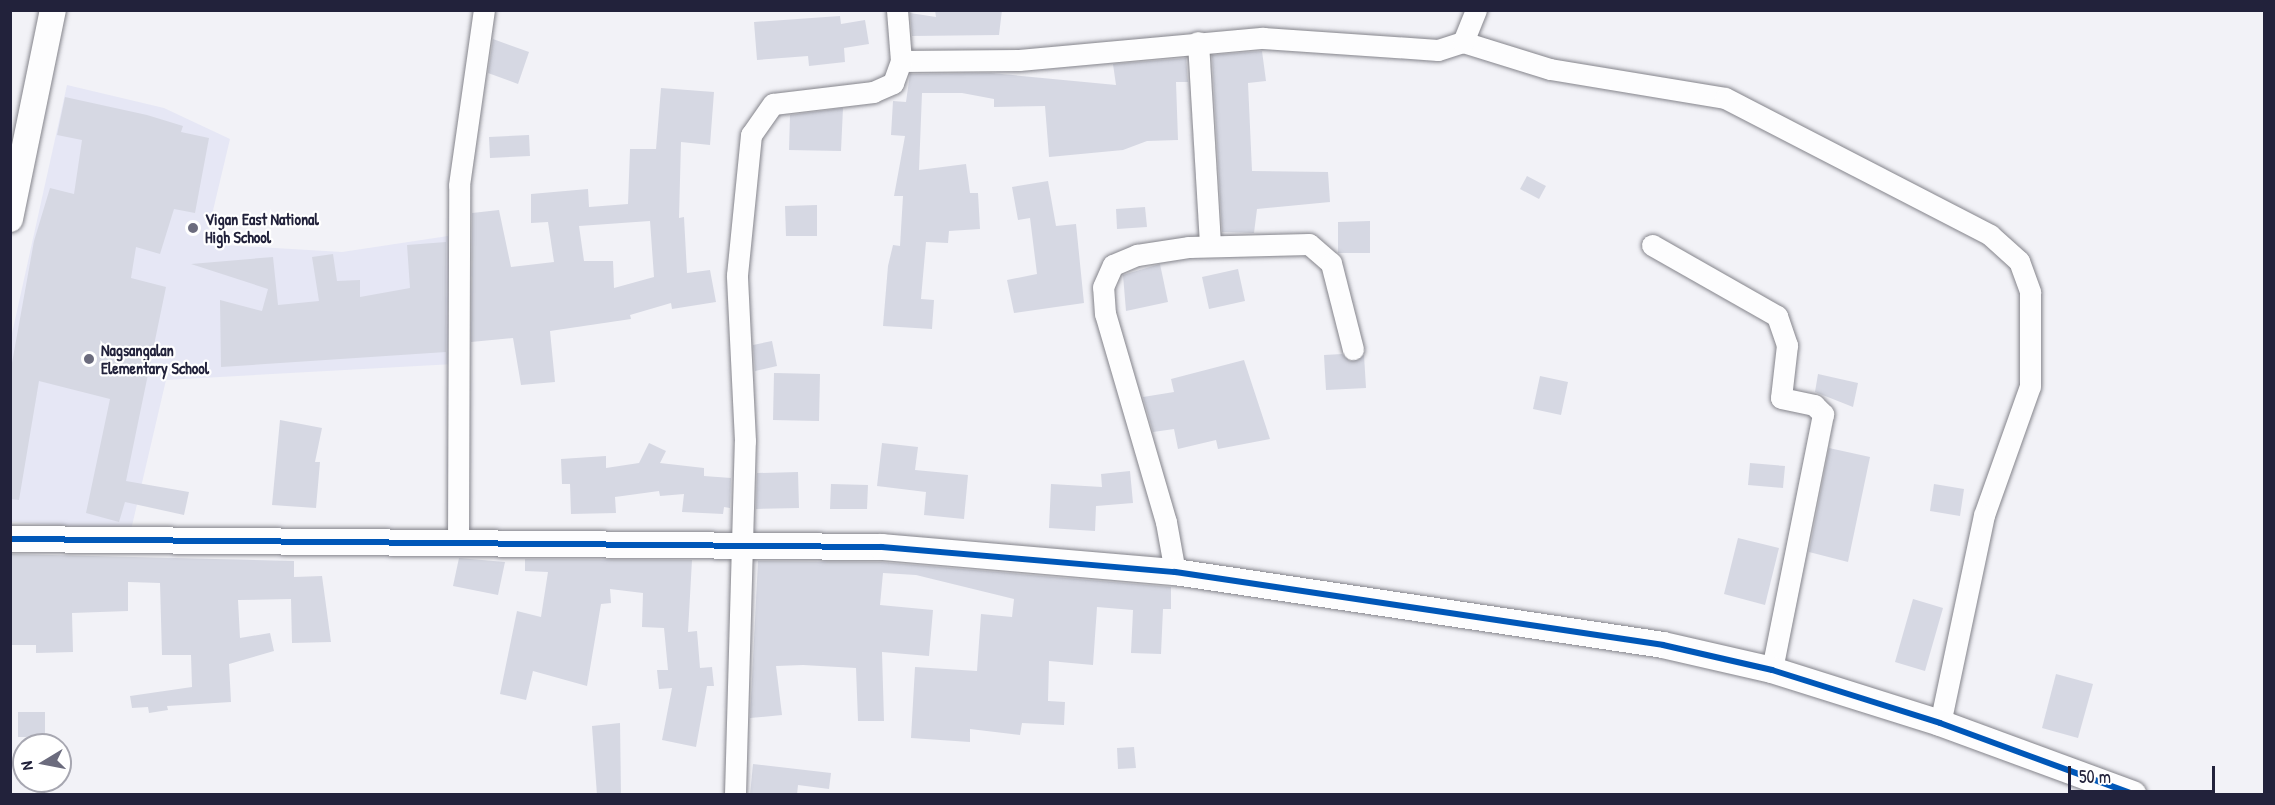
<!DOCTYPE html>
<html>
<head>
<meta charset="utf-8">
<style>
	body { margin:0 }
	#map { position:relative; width:2275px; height:805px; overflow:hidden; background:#f2f2f7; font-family:"Patrick Hand",sans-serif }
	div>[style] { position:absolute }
	.built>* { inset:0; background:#e6e7f5 }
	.building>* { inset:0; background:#d6d8e3 }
	.roads { filter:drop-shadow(0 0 2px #84848b) drop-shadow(0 0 2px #84848b) }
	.minor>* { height:21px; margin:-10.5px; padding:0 10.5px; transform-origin:10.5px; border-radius:10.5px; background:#fdfdfe }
	.tertiary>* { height:26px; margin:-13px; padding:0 13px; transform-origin:13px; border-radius:13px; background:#fdfdfe }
	.cycleway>* { height:6px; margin:-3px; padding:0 3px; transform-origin:3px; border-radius:3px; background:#0057b8 }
	.dots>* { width:16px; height:16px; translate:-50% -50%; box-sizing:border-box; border:3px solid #fff; border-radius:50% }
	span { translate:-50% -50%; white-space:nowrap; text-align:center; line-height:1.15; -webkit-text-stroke:4.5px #fff; paint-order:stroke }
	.poi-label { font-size:16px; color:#22223b; font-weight:700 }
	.left { translate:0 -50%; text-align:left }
	.frame { position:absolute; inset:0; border:12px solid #22223b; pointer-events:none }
	.north { position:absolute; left:12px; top:733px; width:60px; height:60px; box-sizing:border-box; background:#fff; border:2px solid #a7a7b1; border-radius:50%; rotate:260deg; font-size:16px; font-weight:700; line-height:24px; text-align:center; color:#22223b }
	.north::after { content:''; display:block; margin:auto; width:21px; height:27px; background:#6b6b7d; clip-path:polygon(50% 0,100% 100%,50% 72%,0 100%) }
	.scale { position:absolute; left:2068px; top:766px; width:147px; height:27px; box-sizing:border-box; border:3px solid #22223b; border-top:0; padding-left:8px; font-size:18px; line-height:21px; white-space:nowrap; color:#22223b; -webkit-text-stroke:4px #fff; paint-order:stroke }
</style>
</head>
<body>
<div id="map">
	<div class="built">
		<div style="clip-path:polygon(67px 85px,164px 108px,230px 139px,205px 244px,342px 252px,448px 236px,454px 364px,166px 380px,131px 530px,11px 522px,11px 338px)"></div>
	</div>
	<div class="building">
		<div style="clip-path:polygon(935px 10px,1002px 10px,999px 35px,912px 36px,910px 13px,936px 17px)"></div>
		<div style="clip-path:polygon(840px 16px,841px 24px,865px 20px,869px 44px,844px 48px,845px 62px,809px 66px,808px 56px,757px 60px,754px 22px)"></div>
		<div style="clip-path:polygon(493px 39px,529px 52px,518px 84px,488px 73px)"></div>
		<div style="clip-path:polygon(1262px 51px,1266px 81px,1248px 83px,1252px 171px,1328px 172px,1330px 202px,1257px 209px,1254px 233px,1222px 232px,1212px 55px)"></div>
		<div style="clip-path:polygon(1186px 58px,1188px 82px,1176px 82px,1178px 140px,1147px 141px,1123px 150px,1049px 157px,1045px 106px,994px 107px,994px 99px,962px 93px,922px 93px,919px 170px,966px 164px,970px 193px,978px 193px,980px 229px,949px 231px,948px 243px,926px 242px,921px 299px,934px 300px,932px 329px,883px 326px,888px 266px,893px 245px,900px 246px,903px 196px,894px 196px,905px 136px,891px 135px,893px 101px,906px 102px,910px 74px,991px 73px,1116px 85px,1113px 64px)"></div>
		<div style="clip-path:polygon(evenodd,661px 88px,714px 92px,710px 145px,681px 142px,679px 218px,684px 217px,687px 273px,710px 270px,716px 302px,672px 309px,671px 303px,630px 315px,631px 319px,550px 331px,555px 382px,521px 385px,513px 338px,471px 342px,472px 213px,499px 210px,511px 267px,554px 262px,548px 222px,531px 223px,531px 194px,588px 189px,589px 207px,628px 204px,630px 149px,656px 149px,661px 88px,650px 221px,654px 277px,614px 288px,613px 261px,584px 261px,579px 226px,650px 221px)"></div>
		<div style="clip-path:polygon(65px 97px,147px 115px,183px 126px,181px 132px,209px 138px,195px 213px,174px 209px,160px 254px,136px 247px,131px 278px,166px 287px,126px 481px,189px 492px,184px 515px,125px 502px,119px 522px,86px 513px,110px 399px,39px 381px,19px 500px,10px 499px,10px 374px,34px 241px,50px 188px,74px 194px,82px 140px,57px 135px)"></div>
		<div style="clip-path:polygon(843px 108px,841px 151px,789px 150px,790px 115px)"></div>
		<div style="clip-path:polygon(529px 135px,530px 156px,490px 158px,489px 137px)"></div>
		<div style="clip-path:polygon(1527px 176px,1546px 186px,1539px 199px,1520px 189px)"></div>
		<div style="clip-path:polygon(1048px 181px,1056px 226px,1076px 224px,1084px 303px,1014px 313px,1007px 280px,1037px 274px,1030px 218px,1018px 220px,1012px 187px)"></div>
		<div style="clip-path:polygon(817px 205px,817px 236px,786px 236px,785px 206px)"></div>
		<div style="clip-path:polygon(1145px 207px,1147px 227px,1117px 229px,1116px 209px)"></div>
		<div style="clip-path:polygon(1370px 221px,1370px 253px,1338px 253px,1338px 222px)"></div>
		<div style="clip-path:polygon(446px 242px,446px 352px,221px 367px,220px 300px,262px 311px,268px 289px,191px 264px,273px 257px,278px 305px,319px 301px,312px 257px,333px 254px,337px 281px,360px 280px,360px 297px,410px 288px,407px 245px)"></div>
		<div style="clip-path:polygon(1160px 264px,1168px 302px,1126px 311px,1123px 275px)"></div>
		<div style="clip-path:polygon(1238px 269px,1245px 301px,1209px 309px,1202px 277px)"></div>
		<div style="clip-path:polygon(772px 341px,777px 366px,755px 371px,753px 345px)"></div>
		<div style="clip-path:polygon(1342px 354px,1350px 361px,1364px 355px,1366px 388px,1326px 390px,1324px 355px)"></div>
		<div style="clip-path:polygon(1244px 360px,1270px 439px,1218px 449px,1216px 440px,1178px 449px,1174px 429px,1153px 432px,1143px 397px,1174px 392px,1171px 379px)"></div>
		<div style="clip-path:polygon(774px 373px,820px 374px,819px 421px,773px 420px)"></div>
		<div style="clip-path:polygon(1818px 374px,1858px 383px,1853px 407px,1815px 392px)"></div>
		<div style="clip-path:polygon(1540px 376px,1568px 382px,1561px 415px,1533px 409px)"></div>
		<div style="clip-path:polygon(280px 420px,322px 428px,315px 462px,320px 462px,316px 508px,272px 505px)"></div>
		<div style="clip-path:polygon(649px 443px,666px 451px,660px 463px,704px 468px,704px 476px,731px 478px,730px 508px,724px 507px,723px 514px,682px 512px,684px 494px,660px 496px,659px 491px,615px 497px,616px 513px,571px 514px,570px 484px,562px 484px,561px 459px,606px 456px,606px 468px,639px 463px)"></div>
		<div style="clip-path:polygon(882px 443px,918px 447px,915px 470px,968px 475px,964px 519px,924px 515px,926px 492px,877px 486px)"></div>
		<div style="clip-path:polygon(1829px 448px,1870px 457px,1848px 562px,1809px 552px)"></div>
		<div style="clip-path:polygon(1750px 463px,1785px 466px,1783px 488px,1748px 485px)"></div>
		<div style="clip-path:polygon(1130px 471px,1133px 503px,1096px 506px,1095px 531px,1049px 528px,1051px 484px,1102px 487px,1101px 474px)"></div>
		<div style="clip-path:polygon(798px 472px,799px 508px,756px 509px,757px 473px)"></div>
		<div style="clip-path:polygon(831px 484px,868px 485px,867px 509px,830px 509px)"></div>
		<div style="clip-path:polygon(1934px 484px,1964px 489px,1960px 516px,1930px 511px)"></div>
		<div style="clip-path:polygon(1738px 538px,1779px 548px,1765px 605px,1724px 594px)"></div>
		<div style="clip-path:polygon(11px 554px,294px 561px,294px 577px,322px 576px,331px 642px,292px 643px,291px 599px,238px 600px,240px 638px,270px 633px,274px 651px,229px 664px,231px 702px,167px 706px,168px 710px,149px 713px,148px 707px,132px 708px,130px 696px,192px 687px,191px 655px,162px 655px,160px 583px,128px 582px,128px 611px,72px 613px,73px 652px,36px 653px,36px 645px,10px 645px)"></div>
		<div style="clip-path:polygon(459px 558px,505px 562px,498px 595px,453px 586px)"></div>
		<div style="clip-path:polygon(525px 559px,692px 560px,688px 632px,697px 631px,700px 668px,712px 667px,714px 686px,707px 686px,696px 747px,662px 740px,672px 688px,659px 689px,657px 670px,668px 670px,664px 628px,642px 627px,643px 593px,610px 589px,611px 603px,601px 604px,587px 686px,533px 671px,526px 700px,500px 694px,517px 611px,541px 617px,548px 572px,525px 571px)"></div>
		<div style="clip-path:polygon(758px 561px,881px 562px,1171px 587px,1171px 609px,1163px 609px,1161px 654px,1131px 653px,1133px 610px,1097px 607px,1093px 665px,1049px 661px,1048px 701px,1065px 702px,1064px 725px,1022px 723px,1020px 735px,970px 729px,970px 742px,911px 738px,915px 667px,977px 671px,981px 614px,1012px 617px,1014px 599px,916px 575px,883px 573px,880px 605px,933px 610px,929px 656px,882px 652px,884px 721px,858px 721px,856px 668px,803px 665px,776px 666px,782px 715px,750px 718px)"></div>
		<div style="clip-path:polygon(1913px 599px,1943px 608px,1925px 671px,1895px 662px)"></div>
		<div style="clip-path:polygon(2056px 674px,2093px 684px,2078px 738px,2042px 728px)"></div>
		<div style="clip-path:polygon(18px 712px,45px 712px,45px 737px,18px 737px)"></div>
		<div style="clip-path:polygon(620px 723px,621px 795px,597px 795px,592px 726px)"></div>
		<div style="clip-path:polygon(1134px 747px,1136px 768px,1118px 769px,1117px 748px)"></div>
		<div style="clip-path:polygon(753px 764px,831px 773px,829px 789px,798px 785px,797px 795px,750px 795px)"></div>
	</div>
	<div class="roads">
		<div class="minor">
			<div style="left:1198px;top:42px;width:203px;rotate:86.6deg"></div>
			<div style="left:1463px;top:42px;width:91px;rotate:17.2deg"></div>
			<div style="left:1550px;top:69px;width:177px;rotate:9.4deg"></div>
			<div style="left:1725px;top:98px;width:298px;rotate:27.3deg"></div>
			<div style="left:1990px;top:235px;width:39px;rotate:42deg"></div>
			<div style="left:2019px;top:261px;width:33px;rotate:70deg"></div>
			<div style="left:2030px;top:292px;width:94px;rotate:90deg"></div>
			<div style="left:2030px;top:386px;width:137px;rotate:109.6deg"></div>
			<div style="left:1984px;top:515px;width:213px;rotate:101.9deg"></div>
			<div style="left:901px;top:61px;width:118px;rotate:-0.5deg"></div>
			<div style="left:1019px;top:60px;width:245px;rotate:-5.2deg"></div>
			<div style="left:1263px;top:38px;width:175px;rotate:3.9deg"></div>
			<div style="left:1438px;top:50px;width:26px;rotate:-18deg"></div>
			<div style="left:1463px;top:42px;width:35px;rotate:-68deg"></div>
			<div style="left:1652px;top:245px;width:144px;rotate:29.6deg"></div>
			<div style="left:1777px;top:316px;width:31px;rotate:71deg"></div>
			<div style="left:1787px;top:345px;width:53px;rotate:96.5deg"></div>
			<div style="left:1781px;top:398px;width:34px;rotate:12deg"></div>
			<div style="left:1814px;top:405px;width:13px;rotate:45deg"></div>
			<div style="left:1823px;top:414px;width:261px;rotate:101.3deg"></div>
			<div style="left:458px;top:543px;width:358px;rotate:-89.8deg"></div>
			<div style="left:459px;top:185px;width:177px;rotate:-81.9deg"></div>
			<div style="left:1175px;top:572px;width:51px;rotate:-100.2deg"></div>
			<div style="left:1166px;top:522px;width:217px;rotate:-106.3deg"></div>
			<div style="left:1105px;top:314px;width:27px;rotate:-94deg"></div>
			<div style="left:1103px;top:287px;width:24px;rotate:-66deg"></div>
			<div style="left:1113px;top:265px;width:26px;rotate:-23deg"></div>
			<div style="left:1137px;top:255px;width:53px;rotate:-8.7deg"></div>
			<div style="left:1189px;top:247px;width:120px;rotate:-1.4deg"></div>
			<div style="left:1309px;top:244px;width:29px;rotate:41deg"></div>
			<div style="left:1331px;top:263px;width:89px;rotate:75.7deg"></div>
			<div style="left:735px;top:794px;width:353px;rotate:-88.4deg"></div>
			<div style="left:745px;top:441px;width:166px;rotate:-92.8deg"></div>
			<div style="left:737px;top:275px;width:141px;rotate:-84.3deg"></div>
			<div style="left:751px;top:135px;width:38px;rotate:-55deg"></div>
			<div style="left:773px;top:104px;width:101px;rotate:-6.8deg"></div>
			<div style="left:873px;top:92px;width:22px;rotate:-24deg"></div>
			<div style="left:893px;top:83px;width:23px;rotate:-70deg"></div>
			<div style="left:901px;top:61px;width:51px;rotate:-94.5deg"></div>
		</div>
		<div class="tertiary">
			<div style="left:10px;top:219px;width:213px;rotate:-78.4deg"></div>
			<div style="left:10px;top:539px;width:872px;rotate:0.53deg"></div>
			<div style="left:882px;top:547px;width:294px;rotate:4.9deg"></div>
			<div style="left:1175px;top:572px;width:493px;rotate:8.5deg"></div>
			<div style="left:1663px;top:645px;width:112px;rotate:12.9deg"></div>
			<div style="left:1772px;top:670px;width:176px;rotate:17.5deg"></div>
			<div style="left:1940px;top:723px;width:206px;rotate:20.2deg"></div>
		</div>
	</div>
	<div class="cycleway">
		<div style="left:10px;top:539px;width:872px;rotate:0.53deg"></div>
		<div style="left:882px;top:547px;width:294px;rotate:4.9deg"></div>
		<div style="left:1175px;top:572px;width:493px;rotate:8.5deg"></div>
		<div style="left:1663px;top:645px;width:112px;rotate:12.9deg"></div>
		<div style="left:1772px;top:670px;width:176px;rotate:17.5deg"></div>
		<div style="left:1940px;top:723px;width:206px;rotate:20.2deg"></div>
	</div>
	<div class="dots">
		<div style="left:193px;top:228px;background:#6b6b7d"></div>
		<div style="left:89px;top:359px;background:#6b6b7d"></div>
	</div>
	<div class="poi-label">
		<span class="left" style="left:205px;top:228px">Vigan East National<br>High School</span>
		<span class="left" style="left:101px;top:359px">Nagsangalan<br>Elementary School</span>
	</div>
	<div class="frame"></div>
	<div class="north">N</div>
	<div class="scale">50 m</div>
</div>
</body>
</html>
